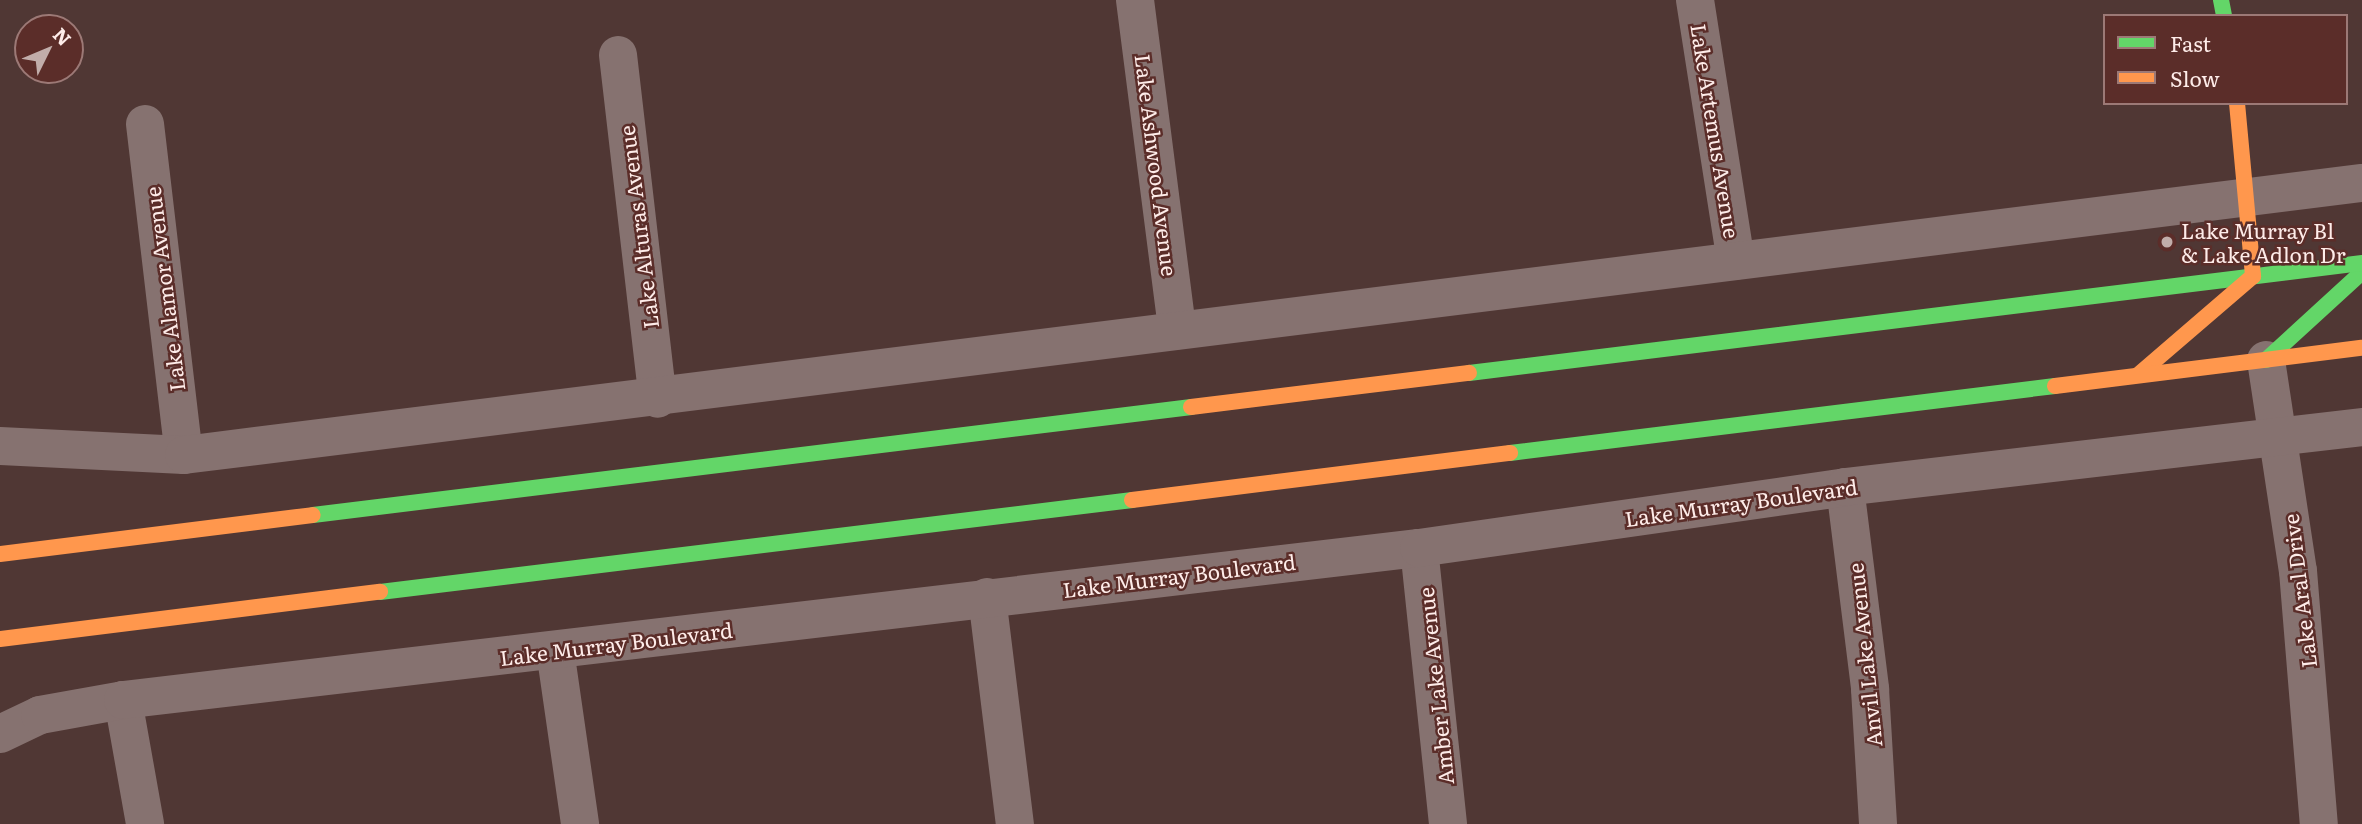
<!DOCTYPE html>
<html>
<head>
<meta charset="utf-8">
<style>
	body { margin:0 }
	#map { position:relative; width:2362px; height:824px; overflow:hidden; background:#503734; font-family:Literata,serif }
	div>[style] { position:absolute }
	.street>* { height:38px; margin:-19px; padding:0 19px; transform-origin:19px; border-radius:19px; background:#867270 }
	.fast>* { height:16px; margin:-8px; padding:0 8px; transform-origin:8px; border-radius:8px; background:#63d668 }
	.slow>* { height:16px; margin:-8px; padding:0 8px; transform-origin:8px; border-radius:8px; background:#ff974d }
	.dots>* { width:19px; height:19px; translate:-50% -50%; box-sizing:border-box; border:4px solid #5b2d29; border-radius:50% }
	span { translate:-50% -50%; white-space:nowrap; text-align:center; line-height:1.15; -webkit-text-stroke:5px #5b2d29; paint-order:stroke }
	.street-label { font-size:21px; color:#feece9 }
	.poi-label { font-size:21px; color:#feece9 }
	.left { translate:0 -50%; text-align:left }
	.legend { position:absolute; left:2103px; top:14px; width:245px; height:91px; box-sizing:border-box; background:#5b2d29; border:2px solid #9c7976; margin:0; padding:9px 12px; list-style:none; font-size:21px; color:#feece9 }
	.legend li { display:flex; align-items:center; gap:14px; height:35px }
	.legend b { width:35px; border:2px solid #9c7976 }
	.north { position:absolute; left:14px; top:14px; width:70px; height:70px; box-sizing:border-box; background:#5b2d29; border:2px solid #9c7976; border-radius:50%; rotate:47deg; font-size:19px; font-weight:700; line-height:28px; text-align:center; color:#feece9 }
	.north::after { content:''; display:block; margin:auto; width:24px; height:32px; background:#c1adaa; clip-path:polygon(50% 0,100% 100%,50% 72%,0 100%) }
</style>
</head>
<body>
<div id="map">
	<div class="street">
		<div style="left:1135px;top:0;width:333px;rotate:82.7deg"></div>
		<div style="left:1695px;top:0;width:264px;rotate:81.1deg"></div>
		<div style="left:618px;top:55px;width:346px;rotate:83.4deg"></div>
		<div style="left:145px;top:124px;width:333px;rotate:83.3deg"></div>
		<div style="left:2266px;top:360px;width:213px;rotate:81.4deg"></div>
		<div style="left:2298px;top:571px;width:254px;rotate:85.3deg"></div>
		<div style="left:0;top:446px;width:184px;rotate:2.8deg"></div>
		<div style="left:184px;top:455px;width:2195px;rotate:-7.12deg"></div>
		<div style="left:1845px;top:487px;width:204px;rotate:82.9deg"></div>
		<div style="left:1870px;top:689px;width:135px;rotate:86.6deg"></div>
		<div style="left:1419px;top:548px;width:278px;rotate:84deg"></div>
		<div style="left:987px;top:597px;width:229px;rotate:83deg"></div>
		<div style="left:555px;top:650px;width:176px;rotate:81.8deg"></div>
		<div style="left:123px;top:700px;width:126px;rotate:79.9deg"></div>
		<div style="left:0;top:734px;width:44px;rotate:-25.4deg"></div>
		<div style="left:40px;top:715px;width:84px;rotate:-10.2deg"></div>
		<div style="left:123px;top:700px;width:1305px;rotate:-6.69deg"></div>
		<div style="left:1419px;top:548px;width:430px;rotate:-8.1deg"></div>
		<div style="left:1845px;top:487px;width:520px;rotate:-6.62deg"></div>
	</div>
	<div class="fast">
		<div style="left:2221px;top:0;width:16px;rotate:79deg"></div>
		<div style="left:2266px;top:360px;width:130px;rotate:-42.5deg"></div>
		<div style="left:1469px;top:373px;width:900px;rotate:-7.02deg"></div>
		<div style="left:1510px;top:453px;width:549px;rotate:-7.01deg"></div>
		<div style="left:313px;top:515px;width:885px;rotate:-7.01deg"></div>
		<div style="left:380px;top:592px;width:758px;rotate:-6.97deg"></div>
	</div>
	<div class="slow">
		<div style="left:2237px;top:103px;width:174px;rotate:84.7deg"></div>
		<div style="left:2138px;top:375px;width:152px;rotate:-40.7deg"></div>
		<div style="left:2055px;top:386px;width:309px;rotate:-7.1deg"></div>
		<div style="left:1191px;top:407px;width:280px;rotate:-7deg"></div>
		<div style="left:1132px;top:500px;width:381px;rotate:-7.1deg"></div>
		<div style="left:0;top:554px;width:315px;rotate:-7.1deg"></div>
		<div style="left:0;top:639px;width:383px;rotate:-7.1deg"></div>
	</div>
	<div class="dots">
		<div style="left:2167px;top:242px;background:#c1adaa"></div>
	</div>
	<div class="street-label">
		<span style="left:1716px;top:131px;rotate:81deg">Lake Artemus Avenue</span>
		<span style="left:1157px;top:165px;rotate:83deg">Lake Ashwood Avenue</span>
		<span style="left:638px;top:227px;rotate:-97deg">Lake Alturas Avenue</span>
		<span style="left:164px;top:289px;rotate:-97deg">Lake Alamor Avenue</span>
		<span style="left:1741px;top:502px;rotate:-8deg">Lake Murray Boulevard</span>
		<span style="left:1179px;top:575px;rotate:-7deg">Lake Murray Boulevard</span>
		<span style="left:2299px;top:591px;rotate:-97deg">Lake Aral Drive</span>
		<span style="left:616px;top:643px;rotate:-7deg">Lake Murray Boulevard</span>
		<span style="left:1864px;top:655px;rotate:-96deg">Anvil Lake Avenue</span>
		<span style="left:1435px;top:686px;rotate:-96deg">Amber Lake Avenue</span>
	</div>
	<div class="poi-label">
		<span class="left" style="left:2181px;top:242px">Lake Murray Bl<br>&amp; Lake Adlon Dr</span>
	</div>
	<ul class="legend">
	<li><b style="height:9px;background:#63d668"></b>Fast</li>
	<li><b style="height:9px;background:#ff974d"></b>Slow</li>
	</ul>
	<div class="north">N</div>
</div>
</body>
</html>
